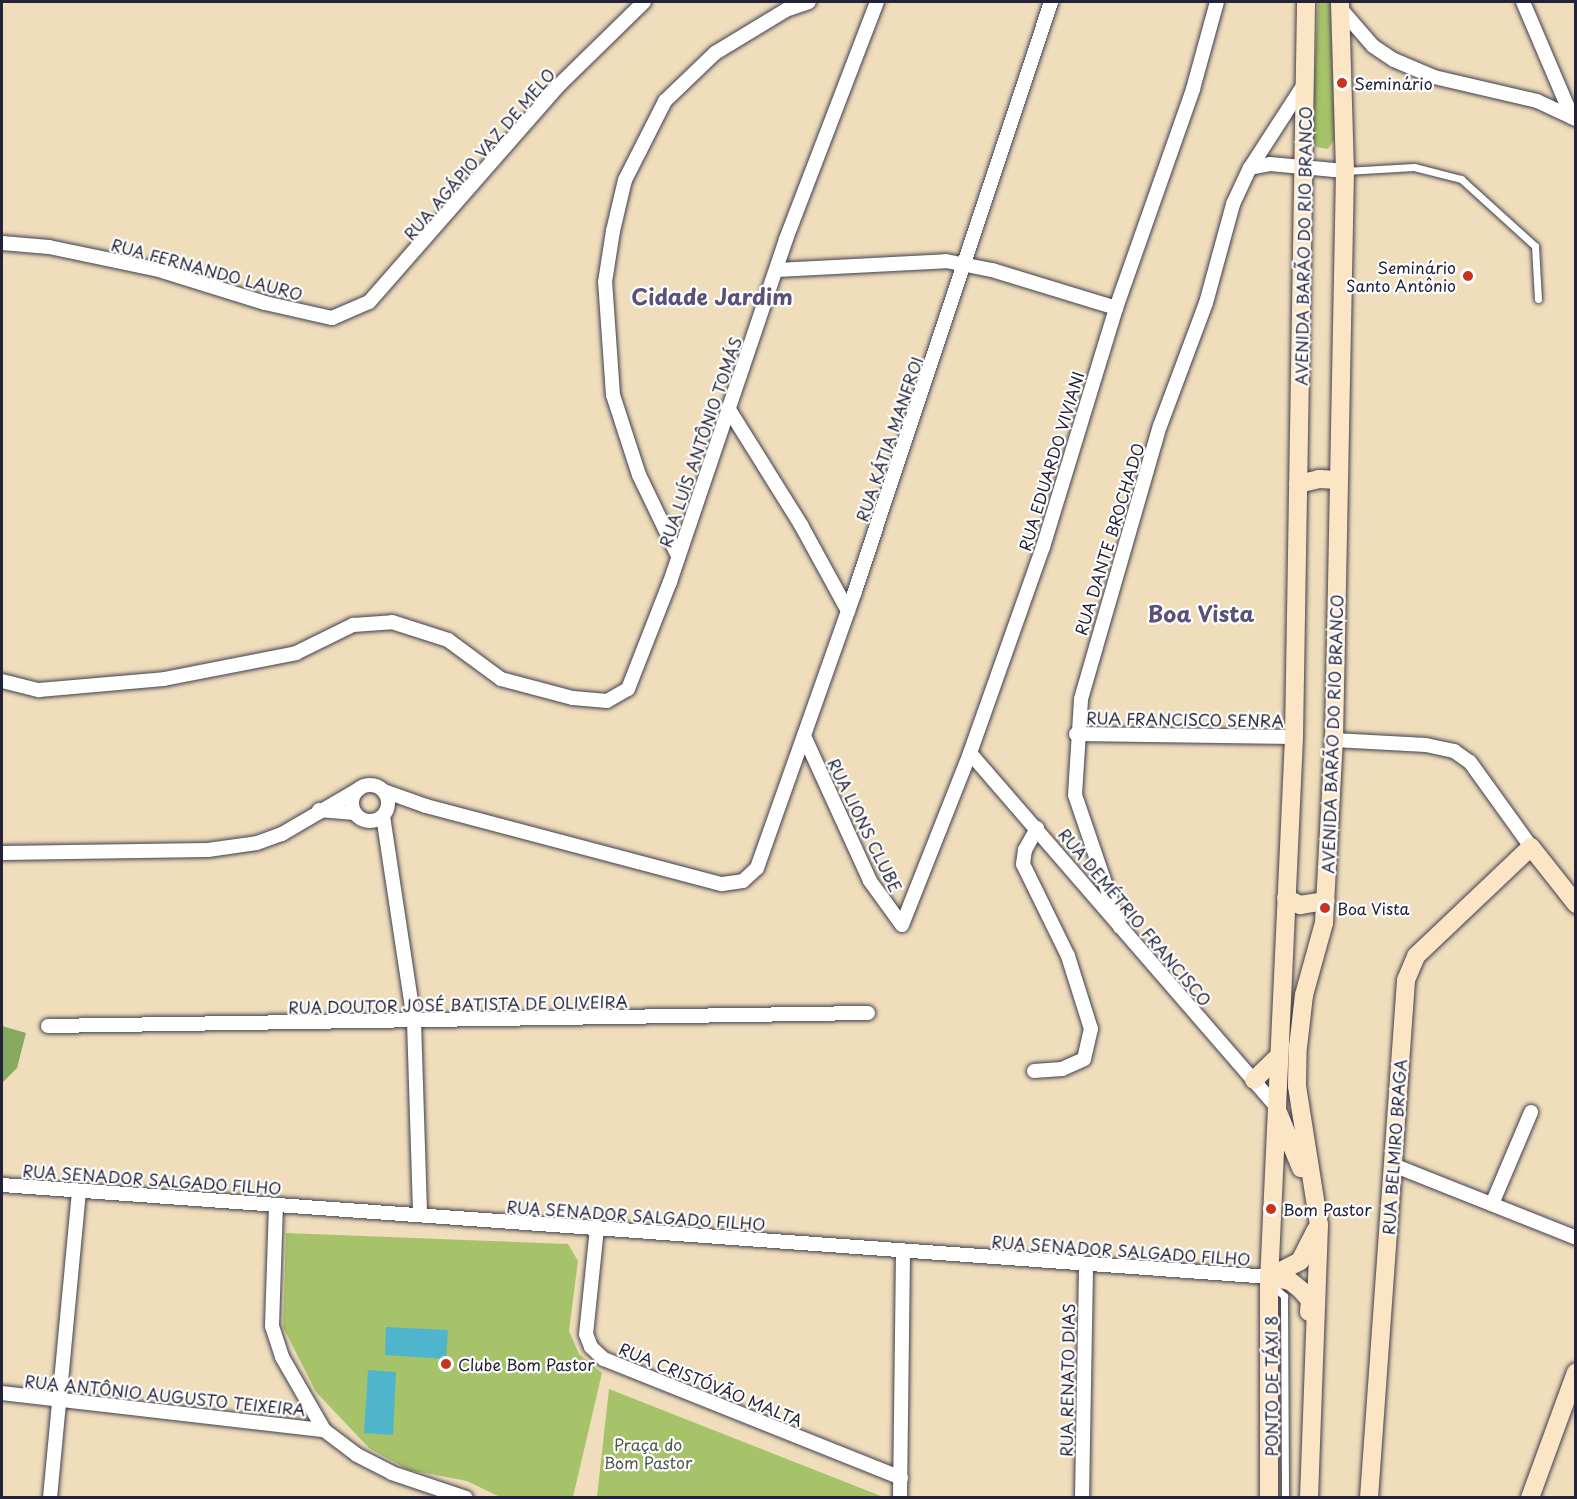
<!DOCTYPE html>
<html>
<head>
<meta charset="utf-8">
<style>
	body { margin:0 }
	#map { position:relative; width:1577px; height:1499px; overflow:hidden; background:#efddbb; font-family:"Playpen Sans",sans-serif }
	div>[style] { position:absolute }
	.green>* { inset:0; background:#a7c36a }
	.forest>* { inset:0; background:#85a95e }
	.water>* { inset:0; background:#4fb5cd }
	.roads { filter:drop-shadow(0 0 2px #413e4e) drop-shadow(0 0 2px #413e4e) }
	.service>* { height:7px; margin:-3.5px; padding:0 3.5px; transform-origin:3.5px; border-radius:3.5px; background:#fff }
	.minor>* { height:14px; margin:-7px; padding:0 7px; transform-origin:7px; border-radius:7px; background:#fff }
	.minor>.ring { margin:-7px; padding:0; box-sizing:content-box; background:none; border:14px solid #fff; border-radius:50% }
	.secondary>* { height:18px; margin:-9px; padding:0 9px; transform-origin:9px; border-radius:9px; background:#fce5c4 }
	.dots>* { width:16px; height:16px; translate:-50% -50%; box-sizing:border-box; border:3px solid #fff; border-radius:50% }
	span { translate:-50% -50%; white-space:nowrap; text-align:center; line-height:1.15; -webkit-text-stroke:4.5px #fff; paint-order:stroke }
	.poi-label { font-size:16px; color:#22223b }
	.left { translate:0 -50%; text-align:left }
	.right { translate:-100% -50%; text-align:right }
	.street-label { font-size:16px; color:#22223b }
	.park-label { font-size:16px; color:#515a4b }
	.district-label { font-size:22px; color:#59517a; font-weight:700 }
	.frame { position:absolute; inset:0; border:3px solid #22223b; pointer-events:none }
</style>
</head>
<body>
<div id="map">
	<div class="green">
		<div style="clip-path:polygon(1318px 2px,1330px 2px,1335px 138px,1328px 149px,1316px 147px,1312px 137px)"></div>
		<div style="clip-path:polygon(286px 1233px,568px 1244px,578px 1261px,569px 1331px,579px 1354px,602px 1373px,573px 1497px,500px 1497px,467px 1481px,409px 1470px,370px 1449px,316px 1392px,283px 1327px)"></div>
		<div style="clip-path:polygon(609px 1389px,881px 1496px,881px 1497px,597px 1497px)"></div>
	</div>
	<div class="forest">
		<div style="clip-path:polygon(2px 1026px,26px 1033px,17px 1068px,2px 1083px)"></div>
	</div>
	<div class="water">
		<div style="clip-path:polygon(386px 1327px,448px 1330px,446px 1359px,385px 1355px)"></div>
		<div style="clip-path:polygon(368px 1370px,396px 1372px,393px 1435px,364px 1433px)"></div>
	</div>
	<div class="roads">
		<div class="service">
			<div style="left:1345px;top:171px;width:69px;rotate:-3.3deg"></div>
			<div style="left:1414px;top:167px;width:49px;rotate:14.3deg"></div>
			<div style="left:1461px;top:179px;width:100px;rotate:42.2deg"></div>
			<div style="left:1535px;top:246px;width:53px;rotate:86.8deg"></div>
			<div style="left:1273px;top:1286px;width:15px;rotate:42deg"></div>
			<div style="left:1284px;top:1296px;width:202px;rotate:89.7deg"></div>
		</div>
		<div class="minor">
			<div style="left:1523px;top:2px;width:125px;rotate:66.9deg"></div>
			<div style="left:1340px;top:8px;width:50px;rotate:49deg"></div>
			<div style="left:1373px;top:46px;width:25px;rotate:34deg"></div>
			<div style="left:1394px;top:60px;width:43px;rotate:23deg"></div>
			<div style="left:1434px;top:77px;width:106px;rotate:13.1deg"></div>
			<div style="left:1537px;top:101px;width:43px;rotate:24.8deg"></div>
			<div style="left:1250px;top:168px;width:20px;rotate:-11deg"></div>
			<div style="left:1270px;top:164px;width:75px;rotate:5.3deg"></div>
			<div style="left:2px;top:243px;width:47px;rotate:4.9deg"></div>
			<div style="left:49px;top:247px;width:112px;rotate:11.8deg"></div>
			<div style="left:159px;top:270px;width:111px;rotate:17.3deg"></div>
			<div style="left:265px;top:303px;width:69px;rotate:12.6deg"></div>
			<div style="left:332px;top:318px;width:40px;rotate:-23.4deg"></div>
			<div style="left:369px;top:302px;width:287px;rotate:-48.8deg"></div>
			<div style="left:558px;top:86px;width:120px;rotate:-44.3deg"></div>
			<div style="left:777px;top:270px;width:169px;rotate:-3deg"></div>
			<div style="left:946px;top:261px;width:47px;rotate:11.1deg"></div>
			<div style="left:992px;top:270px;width:130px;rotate:17deg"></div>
			<div style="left:728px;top:408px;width:138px;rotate:58deg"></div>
			<div style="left:801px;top:525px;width:98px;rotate:61.3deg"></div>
			<div style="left:678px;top:556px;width:90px;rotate:-115.7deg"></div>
			<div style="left:639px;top:475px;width:84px;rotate:-108deg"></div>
			<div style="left:613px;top:395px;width:113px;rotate:-94deg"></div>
			<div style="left:605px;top:282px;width:52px;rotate:-81.1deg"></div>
			<div style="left:613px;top:231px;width:52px;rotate:-76.8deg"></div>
			<div style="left:625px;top:180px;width:89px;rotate:-63.1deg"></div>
			<div style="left:665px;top:101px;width:69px;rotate:-43.8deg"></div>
			<div style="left:715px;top:53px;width:83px;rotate:-31.2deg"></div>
			<div style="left:786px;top:10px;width:24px;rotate:-19deg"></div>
			<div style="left:2px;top:681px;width:38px;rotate:14deg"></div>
			<div style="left:39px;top:690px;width:125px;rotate:-5deg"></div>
			<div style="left:164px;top:679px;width:135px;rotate:-11.1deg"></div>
			<div style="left:296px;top:653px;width:64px;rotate:-26.2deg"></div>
			<div style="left:353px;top:625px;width:39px;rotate:-4deg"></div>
			<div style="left:392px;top:622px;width:59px;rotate:17.8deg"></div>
			<div style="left:448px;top:640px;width:66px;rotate:36.3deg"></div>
			<div style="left:501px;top:679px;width:74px;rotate:14.8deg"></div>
			<div style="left:573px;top:698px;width:34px;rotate:5deg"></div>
			<div style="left:607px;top:701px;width:24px;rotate:-30deg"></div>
			<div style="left:628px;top:689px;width:115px;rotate:-68.6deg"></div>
			<div style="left:670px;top:582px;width:362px;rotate:-71.3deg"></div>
			<div style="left:786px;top:239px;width:254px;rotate:-69deg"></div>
			<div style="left:1076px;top:734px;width:218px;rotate:0.8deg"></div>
			<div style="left:804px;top:736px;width:159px;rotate:65.5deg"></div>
			<div style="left:870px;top:881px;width:54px;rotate:54deg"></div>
			<div style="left:902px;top:925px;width:185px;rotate:-68.4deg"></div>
			<div style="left:970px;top:753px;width:219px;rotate:-70.5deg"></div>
			<div style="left:1043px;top:547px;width:250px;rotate:-73deg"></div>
			<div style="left:1116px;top:308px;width:232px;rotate:-70.6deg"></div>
			<div style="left:1193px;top:89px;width:90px;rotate:-74.6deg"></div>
			<div style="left:1334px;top:740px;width:92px;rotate:3.1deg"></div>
			<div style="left:1426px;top:745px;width:29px;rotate:12deg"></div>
			<div style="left:1454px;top:751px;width:19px;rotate:35deg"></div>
			<div style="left:1470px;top:762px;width:105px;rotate:54.3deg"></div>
			<div style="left:970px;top:753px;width:464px;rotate:49.1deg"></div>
			<div class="ring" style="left:352px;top:785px;width:22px;height:22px"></div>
			<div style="left:384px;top:791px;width:45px;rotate:19.7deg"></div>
			<div style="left:426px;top:806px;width:306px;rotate:14.8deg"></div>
			<div style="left:722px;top:884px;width:21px;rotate:-8deg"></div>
			<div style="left:743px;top:881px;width:19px;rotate:-43deg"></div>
			<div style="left:757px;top:868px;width:291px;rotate:-70.5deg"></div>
			<div style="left:854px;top:594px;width:624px;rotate:-71.59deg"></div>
			<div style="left:319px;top:810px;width:36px;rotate:5deg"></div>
			<div style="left:383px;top:816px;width:207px;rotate:81.4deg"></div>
			<div style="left:414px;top:1021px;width:194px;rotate:88.2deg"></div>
			<div style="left:2px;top:853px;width:206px;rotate:-0.8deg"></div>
			<div style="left:208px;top:850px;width:49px;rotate:-8.1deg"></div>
			<div style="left:257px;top:843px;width:27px;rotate:-20deg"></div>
			<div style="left:282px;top:834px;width:89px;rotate:-30.3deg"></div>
			<div style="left:1120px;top:927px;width:139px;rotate:-108.8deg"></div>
			<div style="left:1075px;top:795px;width:96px;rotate:-86.4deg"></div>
			<div style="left:1081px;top:699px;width:284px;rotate:-73.9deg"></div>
			<div style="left:1160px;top:426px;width:131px;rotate:-69.5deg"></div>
			<div style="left:1206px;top:303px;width:103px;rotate:-74.7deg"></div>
			<div style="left:1233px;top:204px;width:40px;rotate:-65deg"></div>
			<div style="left:1250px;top:168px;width:101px;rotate:-57.1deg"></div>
			<div style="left:48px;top:1026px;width:820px;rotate:-0.91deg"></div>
			<div style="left:1034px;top:1071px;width:28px;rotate:-4deg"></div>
			<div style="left:1062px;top:1069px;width:24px;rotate:-24deg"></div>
			<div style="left:1084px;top:1059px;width:31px;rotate:-77deg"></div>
			<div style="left:1091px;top:1029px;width:77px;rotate:-107.5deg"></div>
			<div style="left:1068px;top:956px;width:102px;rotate:-116.1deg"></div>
			<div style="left:1023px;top:864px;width:14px;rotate:-82deg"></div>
			<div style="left:1025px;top:850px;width:25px;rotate:-61deg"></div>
			<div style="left:1393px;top:1165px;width:197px;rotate:21.7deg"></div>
			<div style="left:2px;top:1185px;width:1270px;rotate:4.15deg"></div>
			<div style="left:1492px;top:1204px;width:100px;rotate:-67deg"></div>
			<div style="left:276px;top:1205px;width:121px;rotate:91.9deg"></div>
			<div style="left:272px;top:1326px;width:33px;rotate:72deg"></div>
			<div style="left:282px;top:1357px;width:84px;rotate:60.1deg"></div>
			<div style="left:324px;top:1430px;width:41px;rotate:37.1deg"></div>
			<div style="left:357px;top:1455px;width:39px;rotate:27deg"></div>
			<div style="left:392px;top:1473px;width:78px;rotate:18.7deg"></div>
			<div style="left:597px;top:1228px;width:107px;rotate:95.9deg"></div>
			<div style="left:586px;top:1334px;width:14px;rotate:69deg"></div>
			<div style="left:591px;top:1347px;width:18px;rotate:43deg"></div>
			<div style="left:604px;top:1359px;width:320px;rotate:21.8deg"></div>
			<div style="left:2px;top:1393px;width:324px;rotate:6.6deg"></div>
			<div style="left:50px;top:1498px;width:308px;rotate:-84.6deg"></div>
			<div style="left:900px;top:1498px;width:247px;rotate:-89.3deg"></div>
			<div style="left:1082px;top:1498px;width:234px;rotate:-89deg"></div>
		</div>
		<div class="secondary">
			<div style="left:1298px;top:484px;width:22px;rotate:-13deg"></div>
			<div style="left:1319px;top:479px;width:19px;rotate:3deg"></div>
			<div style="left:1286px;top:898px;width:16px;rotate:27deg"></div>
			<div style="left:1300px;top:905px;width:26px;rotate:-9deg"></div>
			<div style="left:1254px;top:1080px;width:32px;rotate:-44deg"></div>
			<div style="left:1277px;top:1110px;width:63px;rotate:67.5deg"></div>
			<div style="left:1269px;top:1277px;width:21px;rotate:11deg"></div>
			<div style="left:1290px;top:1281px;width:14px;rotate:39deg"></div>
			<div style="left:1301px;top:1290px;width:13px;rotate:48deg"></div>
			<div style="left:1310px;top:1300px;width:12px;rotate:95deg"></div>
			<div style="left:1269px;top:1277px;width:35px;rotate:-27deg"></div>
			<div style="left:1300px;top:1261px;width:35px;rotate:-63deg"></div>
			<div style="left:1269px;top:1498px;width:216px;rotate:-90deg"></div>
			<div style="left:1269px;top:1282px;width:546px;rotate:-87.37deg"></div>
			<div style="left:1294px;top:737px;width:735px;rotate:-89.06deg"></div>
			<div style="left:1309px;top:1498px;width:273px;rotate:-87.9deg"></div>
			<div style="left:1319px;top:1225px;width:141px;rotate:-99deg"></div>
			<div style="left:1297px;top:1086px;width:39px;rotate:-89deg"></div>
			<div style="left:1298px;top:1047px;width:52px;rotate:-83.4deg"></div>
			<div style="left:1304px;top:995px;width:75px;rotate:-74.5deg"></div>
			<div style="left:1324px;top:923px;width:183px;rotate:-86.9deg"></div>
			<div style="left:1334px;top:740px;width:569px;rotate:-88.89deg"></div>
			<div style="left:1345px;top:171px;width:169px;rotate:-91.7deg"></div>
			<div style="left:1369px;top:1498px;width:519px;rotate:-85.91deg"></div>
			<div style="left:1406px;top:980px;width:26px;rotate:-67deg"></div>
			<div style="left:1416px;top:956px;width:158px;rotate:-43.5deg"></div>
			<div style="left:1531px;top:847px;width:73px;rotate:51.7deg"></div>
			<div style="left:1530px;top:1498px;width:134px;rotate:-69.9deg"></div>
		</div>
	</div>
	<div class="dots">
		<div style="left:1342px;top:83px;background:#c8321e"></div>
		<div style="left:1468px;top:276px;background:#c8321e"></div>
		<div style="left:1325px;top:908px;background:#c8321e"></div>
		<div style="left:1271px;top:1209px;background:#c8321e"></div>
		<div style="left:446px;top:1364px;background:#c8321e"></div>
	</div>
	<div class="poi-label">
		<span class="left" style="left:1354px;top:83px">Seminário</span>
		<span class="right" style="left:1456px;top:276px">Seminário<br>Santo Antônio</span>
		<span class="left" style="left:1337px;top:908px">Boa Vista</span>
		<span class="left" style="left:1283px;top:1209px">Bom Pastor</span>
		<span class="left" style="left:458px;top:1364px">Clube Bom Pastor</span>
	</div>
	<div class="street-label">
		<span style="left:479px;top:154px;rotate:-49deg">RUA AGÁPIO VAZ DE MELO</span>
		<span style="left:1303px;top:246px;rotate:-89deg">AVENIDA BARÃO DO RIO BRANCO</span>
		<span style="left:207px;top:269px;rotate:15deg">RUA FERNANDO LAURO</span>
		<span style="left:889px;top:439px;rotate:-71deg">RUA KÁTIA MANFROI</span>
		<span style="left:700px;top:442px;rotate:-71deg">RUA LUÍS ANTÔNIO TOMÁS</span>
		<span style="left:1051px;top:461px;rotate:-73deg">RUA EDUARDO VIVIANI</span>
		<span style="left:1109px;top:539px;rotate:-73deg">RUA DANTE BROCHADO</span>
		<span style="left:1185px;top:719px;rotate:1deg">RUA FRANCISCO SENRA</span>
		<span style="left:1332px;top:734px;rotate:-88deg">AVENIDA BARÃO DO RIO BRANCO</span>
		<span style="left:865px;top:825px;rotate:64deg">RUA LIONS CLUBE</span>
		<span style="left:1135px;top:917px;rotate:50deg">RUA DEMÉTRIO FRANCISCO</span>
		<span style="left:458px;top:1004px;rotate:-1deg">RUA DOUTOR JOSÉ BATISTA DE OLIVEIRA</span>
		<span style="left:1394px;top:1147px;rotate:-86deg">RUA BELMIRO BRAGA</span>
		<span style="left:152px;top:1179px;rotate:4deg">RUA SENADOR SALGADO FILHO</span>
		<span style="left:636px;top:1215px;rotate:4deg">RUA SENADOR SALGADO FILHO</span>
		<span style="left:1121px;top:1250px;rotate:4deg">RUA SENADOR SALGADO FILHO</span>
		<span style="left:1067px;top:1380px;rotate:-89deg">RUA RENATO DIAS</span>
		<span style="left:711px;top:1384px;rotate:22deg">RUA CRISTÓVÃO MALTA</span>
		<span style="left:1271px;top:1386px;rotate:-90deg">PONTO DE TÁXI 8</span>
		<span style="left:165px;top:1395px;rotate:6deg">RUA ANTÔNIO AUGUSTO TEIXEIRA</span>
	</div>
	<div class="park-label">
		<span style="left:648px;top:1453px">Praça do<br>Bom Pastor</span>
	</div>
	<div class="district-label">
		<span style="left:712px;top:296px">Cidade Jardim</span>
		<span style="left:1201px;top:613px">Boa Vista</span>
	</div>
	<div class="frame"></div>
</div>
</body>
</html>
